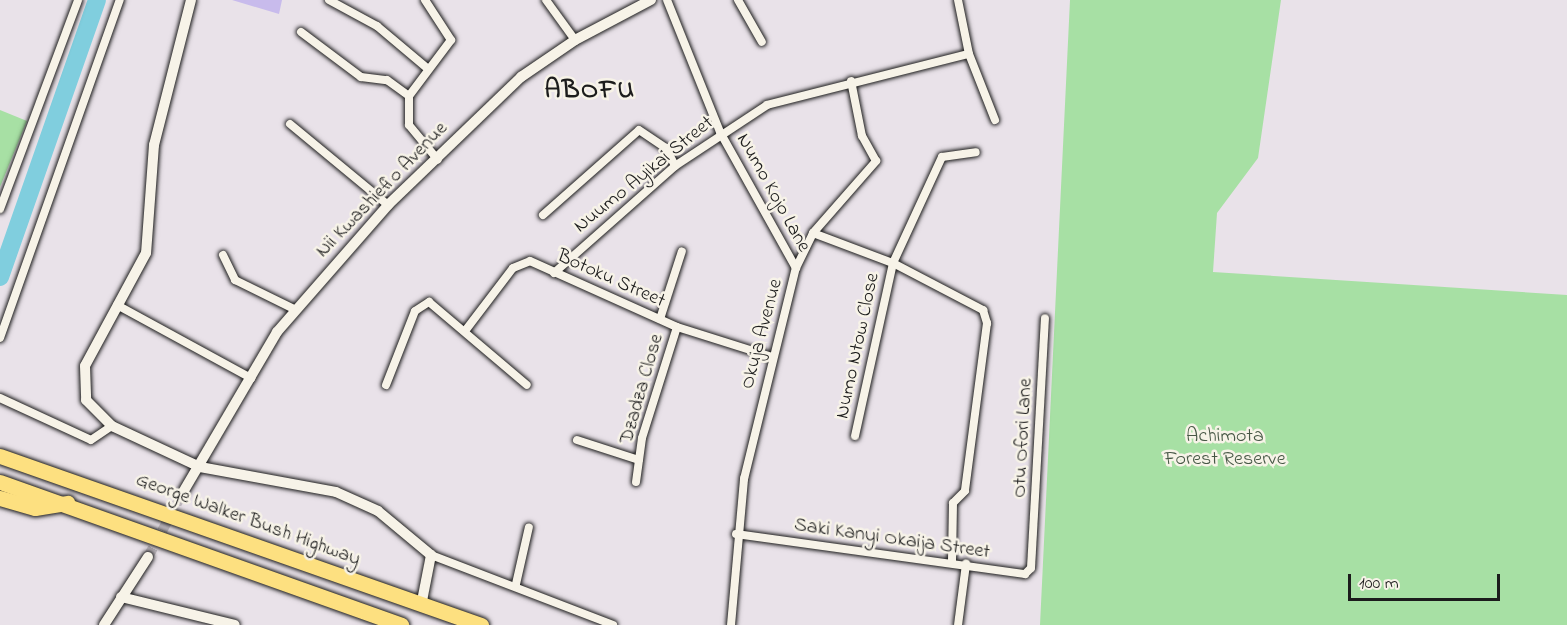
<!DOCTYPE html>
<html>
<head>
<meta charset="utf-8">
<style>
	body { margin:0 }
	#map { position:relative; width:1567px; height:625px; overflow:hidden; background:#e9e2e9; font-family:"Indie Flower",sans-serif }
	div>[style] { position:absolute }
	.green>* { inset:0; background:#a7e0a4 }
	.river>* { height:18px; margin:-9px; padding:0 9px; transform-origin:9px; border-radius:9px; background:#80cede }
	.building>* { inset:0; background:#c8bbec }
	.secondary-tunnel>* { height:10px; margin-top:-5px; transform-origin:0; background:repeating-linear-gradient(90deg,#c0bac0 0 10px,transparent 0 15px) }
	.roads { filter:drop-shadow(0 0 2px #1c1c1c) drop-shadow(0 0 2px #1c1c1c) }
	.street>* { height:8px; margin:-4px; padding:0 4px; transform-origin:4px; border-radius:4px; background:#f7f3e8 }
	.secondary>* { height:10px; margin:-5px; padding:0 5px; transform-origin:5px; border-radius:5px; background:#f7f3e8 }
	.highway>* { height:15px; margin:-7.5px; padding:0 7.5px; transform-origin:7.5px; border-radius:7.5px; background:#fde080 }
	span { translate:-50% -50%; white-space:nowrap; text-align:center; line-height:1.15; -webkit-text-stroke:5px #f7f3e8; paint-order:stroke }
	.street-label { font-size:20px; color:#1c1c1c }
	.park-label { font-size:20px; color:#465745 }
	.district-label { font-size:26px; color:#1c1c1c; font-weight:700; letter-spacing:1.5px }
	.scale { position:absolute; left:1348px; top:574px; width:152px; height:27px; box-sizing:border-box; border:3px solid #1c1c1c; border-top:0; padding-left:8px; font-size:18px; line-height:21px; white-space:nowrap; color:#1c1c1c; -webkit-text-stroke:4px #f7f3e8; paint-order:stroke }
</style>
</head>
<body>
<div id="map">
	<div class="green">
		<div style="clip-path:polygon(1070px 0,1281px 0,1258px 158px,1217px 213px,1213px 272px,1567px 295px,1567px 625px,1040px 625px)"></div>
		<div style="clip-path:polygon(0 110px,27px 121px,0 187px)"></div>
	</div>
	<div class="river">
		<div style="left:0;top:277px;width:293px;rotate:-70.7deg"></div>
	</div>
	<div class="building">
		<div style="clip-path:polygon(232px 0,282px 0,279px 14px)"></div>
	</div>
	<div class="secondary-tunnel">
		<div style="left:148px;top:557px;width:72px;rotate:-61.6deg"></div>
	</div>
	<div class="roads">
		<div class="street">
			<div style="left:329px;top:0;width:55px;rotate:28.4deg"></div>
			<div style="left:377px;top:26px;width:67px;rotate:40.1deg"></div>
			<div style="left:425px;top:0;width:48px;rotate:57deg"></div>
			<div style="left:451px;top:40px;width:70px;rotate:126.9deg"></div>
			<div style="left:409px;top:96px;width:29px;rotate:90deg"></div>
			<div style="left:409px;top:125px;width:45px;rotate:50.4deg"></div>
			<div style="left:546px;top:0;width:49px;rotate:54.1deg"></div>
			<div style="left:667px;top:0;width:142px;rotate:68.1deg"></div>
			<div style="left:720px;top:132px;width:156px;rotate:60.8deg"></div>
			<div style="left:738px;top:0;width:48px;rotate:60.3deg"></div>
			<div style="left:958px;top:0;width:55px;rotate:78.5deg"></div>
			<div style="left:969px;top:54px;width:71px;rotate:68.5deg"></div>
			<div style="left:301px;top:32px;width:75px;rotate:36.9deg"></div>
			<div style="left:361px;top:77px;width:26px;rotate:7deg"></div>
			<div style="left:387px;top:80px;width:27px;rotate:36deg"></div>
			<div style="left:290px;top:124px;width:127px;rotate:39.6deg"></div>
			<div style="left:0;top:209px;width:223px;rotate:-69.5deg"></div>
			<div style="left:543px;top:215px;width:128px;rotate:-41.5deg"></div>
			<div style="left:639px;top:130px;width:32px;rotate:34deg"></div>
			<div style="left:666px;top:148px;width:20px;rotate:63deg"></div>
			<div style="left:813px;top:233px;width:85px;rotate:20.6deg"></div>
			<div style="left:893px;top:263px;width:102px;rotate:27.6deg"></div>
			<div style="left:983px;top:310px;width:14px;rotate:73deg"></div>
			<div style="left:987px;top:323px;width:169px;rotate:97.5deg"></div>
			<div style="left:965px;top:491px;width:17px;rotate:135deg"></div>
			<div style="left:953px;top:503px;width:59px;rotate:91deg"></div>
			<div style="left:223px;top:255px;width:28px;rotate:64deg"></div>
			<div style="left:235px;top:280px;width:66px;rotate:26.2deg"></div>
			<div style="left:554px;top:273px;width:162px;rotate:-41.5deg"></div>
			<div style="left:675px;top:166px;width:110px;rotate:-33.5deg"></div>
			<div style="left:767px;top:105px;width:208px;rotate:-14.2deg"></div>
			<div style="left:117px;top:305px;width:153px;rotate:28.6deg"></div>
			<div style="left:660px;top:319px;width:71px;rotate:-72.1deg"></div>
			<div style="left:465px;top:331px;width:79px;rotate:-52.7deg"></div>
			<div style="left:513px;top:268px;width:18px;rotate:-22deg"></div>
			<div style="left:530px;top:261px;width:161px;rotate:24.2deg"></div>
			<div style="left:677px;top:327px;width:100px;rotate:17.5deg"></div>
			<div style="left:0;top:338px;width:359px;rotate:-70.5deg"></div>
			<div style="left:386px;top:385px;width:79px;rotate:-68.6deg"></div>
			<div style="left:415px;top:311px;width:17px;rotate:-33deg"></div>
			<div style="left:429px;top:302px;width:128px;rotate:40.3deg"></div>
			<div style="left:0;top:398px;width:100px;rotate:24.8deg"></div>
			<div style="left:91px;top:440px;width:25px;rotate:-34deg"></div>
			<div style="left:855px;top:436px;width:177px;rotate:-77.6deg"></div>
			<div style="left:893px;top:263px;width:117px;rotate:-65.2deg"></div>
			<div style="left:942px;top:157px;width:34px;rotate:-8deg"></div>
			<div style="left:577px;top:440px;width:65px;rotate:17.9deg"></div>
			<div style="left:636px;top:482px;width:44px;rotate:-82.2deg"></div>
			<div style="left:642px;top:438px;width:116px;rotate:-72.5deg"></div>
			<div style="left:736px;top:534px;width:292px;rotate:7.9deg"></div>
			<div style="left:1025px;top:574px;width:8px;rotate:-45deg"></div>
			<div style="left:1031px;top:568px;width:250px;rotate:-86.8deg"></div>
			<div style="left:431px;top:555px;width:195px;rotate:21deg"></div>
			<div style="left:516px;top:584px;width:58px;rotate:-77.2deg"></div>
			<div style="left:731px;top:625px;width:147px;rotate:-84.9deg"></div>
			<div style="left:744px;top:479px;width:217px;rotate:-76.2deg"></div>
			<div style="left:796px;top:268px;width:39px;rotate:-64deg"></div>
			<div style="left:813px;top:233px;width:96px;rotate:-48.8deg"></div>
			<div style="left:876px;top:161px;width:29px;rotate:-119deg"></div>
			<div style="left:862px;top:136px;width:56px;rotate:-101.3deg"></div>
			<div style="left:958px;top:625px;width:62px;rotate:-82.5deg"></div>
		</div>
		<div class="secondary">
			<div style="left:191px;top:0;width:150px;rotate:104.3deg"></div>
			<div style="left:154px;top:145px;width:108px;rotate:94.2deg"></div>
			<div style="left:146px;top:253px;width:128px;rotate:118.4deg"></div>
			<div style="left:85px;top:366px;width:34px;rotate:88deg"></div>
			<div style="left:86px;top:400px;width:37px;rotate:45deg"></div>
			<div style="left:112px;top:426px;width:97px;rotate:25deg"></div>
			<div style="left:200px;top:467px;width:138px;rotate:10.4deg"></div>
			<div style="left:336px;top:492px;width:46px;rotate:24.3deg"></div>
			<div style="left:378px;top:511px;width:69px;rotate:39.7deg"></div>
			<div style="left:431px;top:555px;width:52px;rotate:101.1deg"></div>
			<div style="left:182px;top:494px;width:188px;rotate:-59.6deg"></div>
			<div style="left:277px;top:332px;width:169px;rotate:-48.8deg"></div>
			<div style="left:388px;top:205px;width:185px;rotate:-43.9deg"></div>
			<div style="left:521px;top:77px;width:65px;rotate:-34.4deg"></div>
			<div style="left:575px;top:40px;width:86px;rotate:-27.8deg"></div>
			<div style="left:121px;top:597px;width:117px;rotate:13.8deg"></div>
			<div style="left:104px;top:625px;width:81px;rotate:-57.1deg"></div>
		</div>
		<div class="highway">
			<div style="left:0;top:456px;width:510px;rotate:19.36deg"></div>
			<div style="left:0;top:482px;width:426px;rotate:19.6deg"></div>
			<div style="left:0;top:498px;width:36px;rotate:16deg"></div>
			<div style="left:35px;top:508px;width:33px;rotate:-9deg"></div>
		</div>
	</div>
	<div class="street-label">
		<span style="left:644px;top:175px;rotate:-39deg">Nuumo Ayikai Street</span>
		<span style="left:382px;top:190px;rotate:-46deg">Nii Kwashiefio Avenue</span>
		<span style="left:773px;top:193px;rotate:61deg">Numo Kojo Lane</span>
		<span style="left:611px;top:279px;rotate:24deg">Botoku Street</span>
		<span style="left:762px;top:334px;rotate:-75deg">Okuja Avenue</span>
		<span style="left:858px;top:346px;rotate:-78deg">Numo Ntow Close</span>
		<span style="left:642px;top:389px;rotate:-74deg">Dzadza Close</span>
		<span style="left:1023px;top:438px;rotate:-87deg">Otu Ofori Lane</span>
		<span style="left:248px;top:520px;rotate:20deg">George Walker Bush Highway</span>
		<span style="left:892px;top:539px;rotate:8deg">Saki Kanyi Okaija Street</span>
	</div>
	<div class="park-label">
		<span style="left:1225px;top:448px">Achimota<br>Forest Reserve</span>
	</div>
	<div class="district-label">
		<span style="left:590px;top:92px">ABOFU</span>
	</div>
	<div class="scale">100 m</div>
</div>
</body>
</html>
